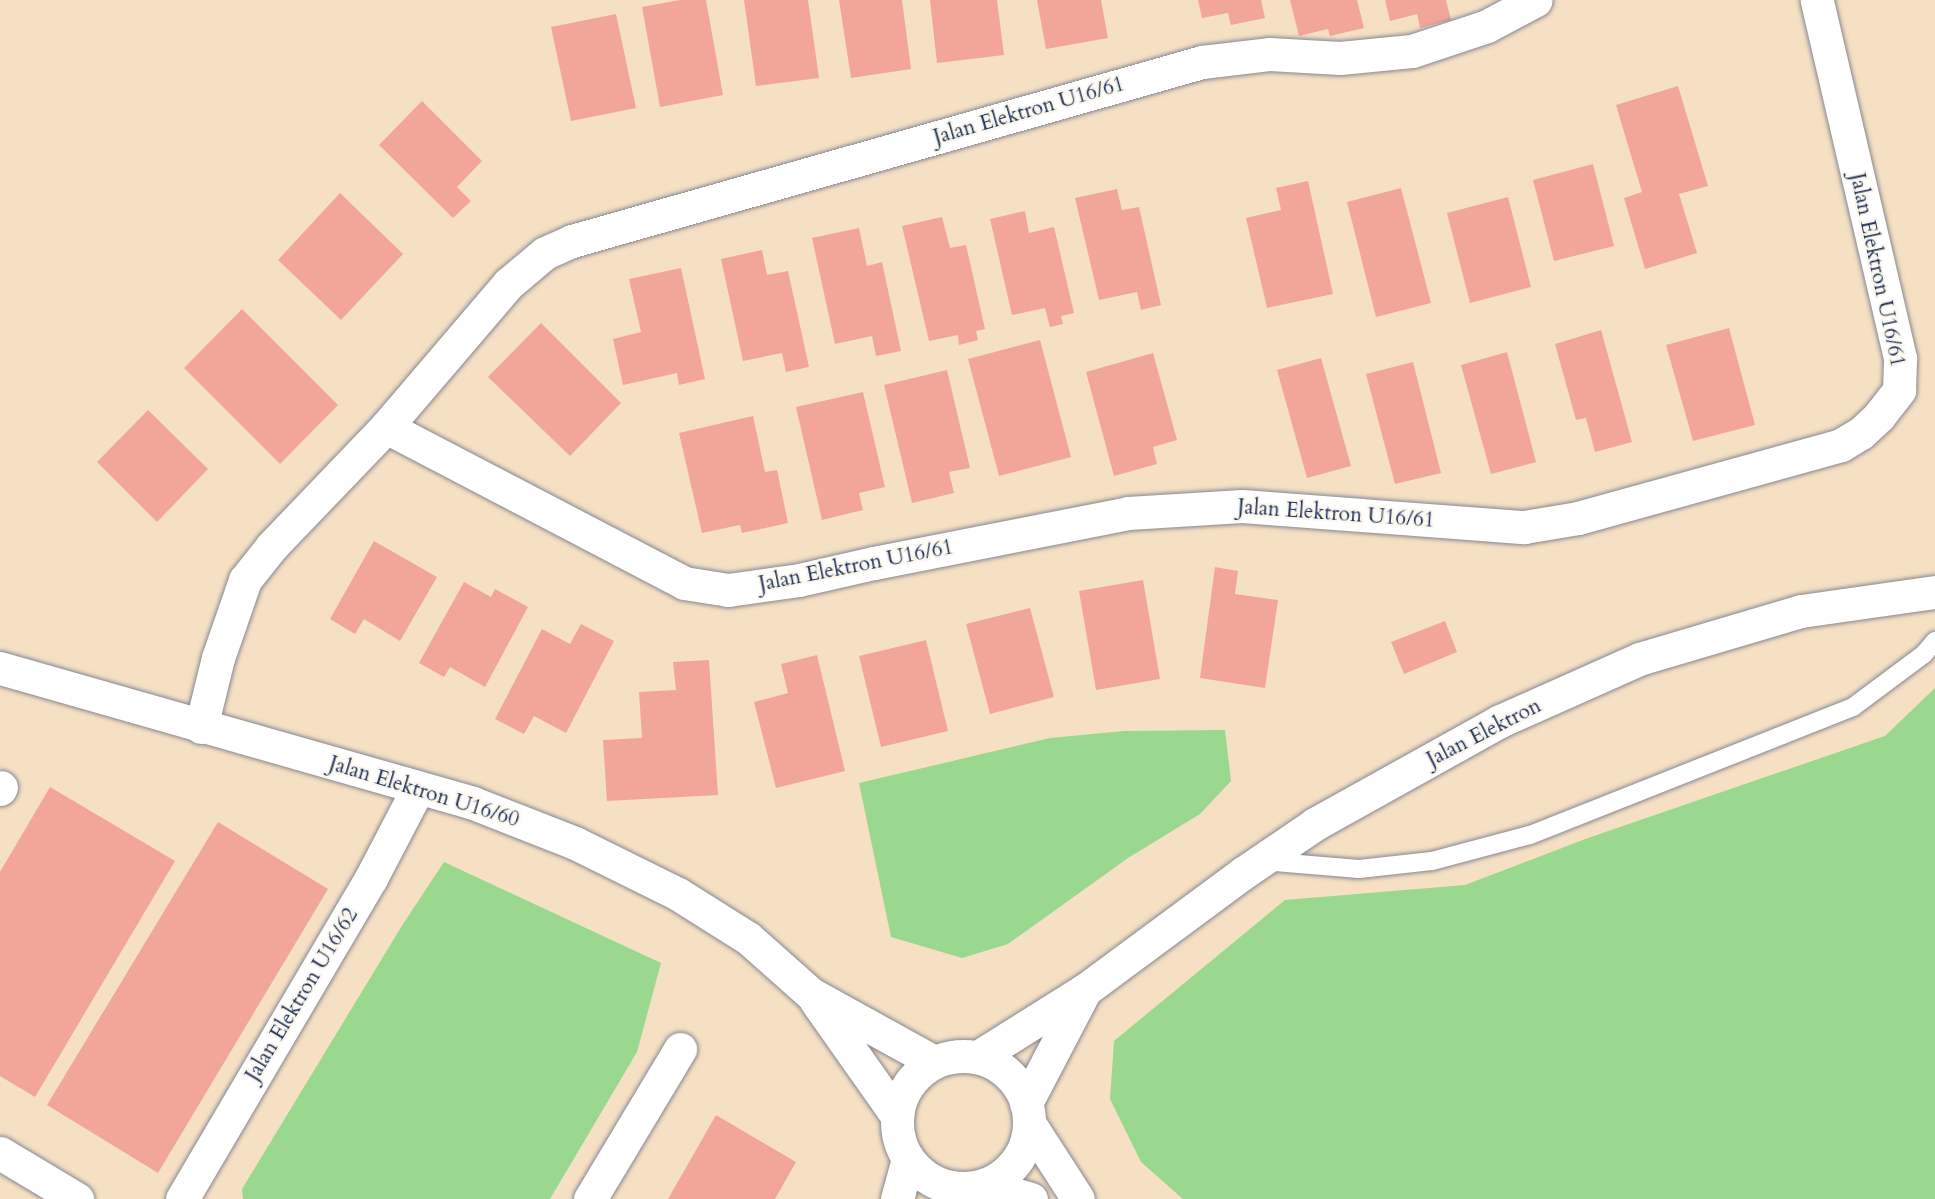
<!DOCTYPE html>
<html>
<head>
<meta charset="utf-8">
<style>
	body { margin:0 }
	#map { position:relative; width:1935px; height:1199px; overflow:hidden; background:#f5e0c4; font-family:Cardo,serif }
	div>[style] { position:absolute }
	.green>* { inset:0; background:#99d88e }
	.building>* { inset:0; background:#f1a699 }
	.roads { filter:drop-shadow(0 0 2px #888891) drop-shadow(0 0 2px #888891) }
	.service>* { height:18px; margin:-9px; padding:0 9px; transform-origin:9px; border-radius:9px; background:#fff }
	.minor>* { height:33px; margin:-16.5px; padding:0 16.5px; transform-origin:16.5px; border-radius:16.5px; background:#fff }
	.tertiary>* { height:33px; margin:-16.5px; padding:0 16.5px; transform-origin:16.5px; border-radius:16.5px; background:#fff }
	.tertiary>.ring { margin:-16.5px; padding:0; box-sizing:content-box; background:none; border:33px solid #fff; border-radius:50% }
	span { translate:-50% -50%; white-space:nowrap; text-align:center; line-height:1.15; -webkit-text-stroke:4.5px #fbf7ec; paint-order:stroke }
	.street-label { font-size:21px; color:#1b2f5e }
</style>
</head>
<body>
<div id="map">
	<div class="green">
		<div style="clip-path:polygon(1935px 688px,1935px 1199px,1183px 1199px,1141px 1162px,1110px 1099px,1114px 1041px,1285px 900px,1465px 885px,1588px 838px,1885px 736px)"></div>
		<div style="clip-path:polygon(1225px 730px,1231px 781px,1200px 814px,1128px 858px,1008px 944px,962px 958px,891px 937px,859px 783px,1050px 738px,1124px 731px)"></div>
		<div style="clip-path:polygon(444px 862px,661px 963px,637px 1052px,550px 1199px,243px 1199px,242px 1189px,403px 924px)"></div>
	</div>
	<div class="building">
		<div style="clip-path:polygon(680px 0,706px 0,723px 95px,660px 107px,642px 7px)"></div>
		<div style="clip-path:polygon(744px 0,808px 0,819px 78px,756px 86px)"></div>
		<div style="clip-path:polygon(839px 0,902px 0,911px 69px,851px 78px)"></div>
		<div style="clip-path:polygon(930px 0,997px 0,1004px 55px,937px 63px)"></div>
		<div style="clip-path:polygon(1037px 0,1101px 0,1108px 38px,1046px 49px)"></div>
		<div style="clip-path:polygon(1198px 0,1261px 0,1265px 18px,1231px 25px,1228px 13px,1202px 18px)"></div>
		<div style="clip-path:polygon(1290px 0,1357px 0,1364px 28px,1330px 36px,1328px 29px,1299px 36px)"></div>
		<div style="clip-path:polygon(1385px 0,1446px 0,1451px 20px,1420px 28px,1417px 14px,1390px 21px)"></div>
		<div style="clip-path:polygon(616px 14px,636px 108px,571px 121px,551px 27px)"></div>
		<div style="clip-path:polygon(1678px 86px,1708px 186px,1679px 194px,1697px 253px,1645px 269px,1624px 198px,1642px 192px,1616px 105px)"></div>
		<div style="clip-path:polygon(422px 101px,482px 161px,457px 187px,471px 201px,453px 218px,379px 145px)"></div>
		<div style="clip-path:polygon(1593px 164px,1614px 246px,1554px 261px,1533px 180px)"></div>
		<div style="clip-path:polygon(1308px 181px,1333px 294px,1267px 308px,1246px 218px,1281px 210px,1276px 188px)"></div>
		<div style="clip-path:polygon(1401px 188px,1431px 303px,1376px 317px,1347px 202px)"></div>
		<div style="clip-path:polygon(1117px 189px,1122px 210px,1139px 207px,1161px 305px,1141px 310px,1137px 292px,1099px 300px,1075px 198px)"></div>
		<div style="clip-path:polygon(340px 193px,403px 254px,341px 320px,278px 260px)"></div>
		<div style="clip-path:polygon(1508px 197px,1531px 287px,1470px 303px,1447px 213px)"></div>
		<div style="clip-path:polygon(1025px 211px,1029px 233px,1054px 227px,1074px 313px,1061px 316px,1063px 324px,1050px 327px,1045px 308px,1012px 315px,990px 219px)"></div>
		<div style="clip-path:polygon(942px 217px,950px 248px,966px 245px,985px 329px,976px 331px,978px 340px,959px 345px,958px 335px,929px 341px,902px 226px)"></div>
		<div style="clip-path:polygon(859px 228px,867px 266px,882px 262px,901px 351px,876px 356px,872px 336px,835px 344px,812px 238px)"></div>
		<div style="clip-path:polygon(762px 250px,767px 275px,788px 271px,809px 367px,786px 372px,782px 353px,743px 361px,721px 259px)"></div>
		<div style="clip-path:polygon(681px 268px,705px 379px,679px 385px,677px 373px,623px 385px,613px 339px,641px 332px,629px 279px)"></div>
		<div style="clip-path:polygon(242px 309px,338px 405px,280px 464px,184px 368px)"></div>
		<div style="clip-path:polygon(541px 323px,621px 403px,570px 456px,488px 377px)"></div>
		<div style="clip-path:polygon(1729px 328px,1755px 425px,1693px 441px,1666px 345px)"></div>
		<div style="clip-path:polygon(1601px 330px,1632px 442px,1595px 452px,1586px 418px,1576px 420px,1555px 344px)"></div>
		<div style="clip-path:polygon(1040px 340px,1071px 457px,999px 476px,968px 359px)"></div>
		<div style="clip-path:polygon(1507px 352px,1536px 462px,1491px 474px,1461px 365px)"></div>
		<div style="clip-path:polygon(1153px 353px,1177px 440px,1153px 447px,1157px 464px,1114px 476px,1086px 372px)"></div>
		<div style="clip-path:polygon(1321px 358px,1351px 466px,1307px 478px,1277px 370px)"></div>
		<div style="clip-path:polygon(1413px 362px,1441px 473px,1395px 484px,1366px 374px)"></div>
		<div style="clip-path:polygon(947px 370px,970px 468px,949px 472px,954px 493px,912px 503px,884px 385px)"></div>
		<div style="clip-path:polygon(863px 392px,885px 487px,859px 493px,863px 510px,822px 520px,796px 407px)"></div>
		<div style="clip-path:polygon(148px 410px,208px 469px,157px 522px,97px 462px)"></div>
		<div style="clip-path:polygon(753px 416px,765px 472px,777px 470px,788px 523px,742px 533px,740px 525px,702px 533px,679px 433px)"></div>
		<div style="clip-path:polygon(374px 541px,437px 577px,400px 641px,364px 619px,355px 634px,330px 619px)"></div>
		<div style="clip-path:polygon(1215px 567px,1238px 571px,1235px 594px,1278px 600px,1265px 688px,1200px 678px)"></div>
		<div style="clip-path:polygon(1143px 580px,1160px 679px,1096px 690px,1079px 591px)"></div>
		<div style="clip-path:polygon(464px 582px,491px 597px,495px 589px,528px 607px,485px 687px,450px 667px,444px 677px,419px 663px)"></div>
		<div style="clip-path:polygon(1030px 608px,1054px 697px,990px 714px,966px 624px)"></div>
		<div style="clip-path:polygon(1445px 621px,1457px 652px,1404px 674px,1391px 642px)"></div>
		<div style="clip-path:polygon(581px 624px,614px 641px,566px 733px,534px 716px,524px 734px,495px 719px,542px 629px,570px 644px)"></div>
		<div style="clip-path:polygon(926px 640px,948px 731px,881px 747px,859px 656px)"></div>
		<div style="clip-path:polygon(817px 655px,845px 771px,776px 788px,754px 702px,788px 693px,781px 664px)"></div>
		<div style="clip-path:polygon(709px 660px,718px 795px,607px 801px,603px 740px,642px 738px,639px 692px,676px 690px,673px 662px)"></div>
		<div style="clip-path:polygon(50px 787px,175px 861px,35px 1097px,0 1076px,0 872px)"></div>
		<div style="clip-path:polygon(218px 822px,328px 889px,158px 1173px,47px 1105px)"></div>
		<div style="clip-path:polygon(716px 1115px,796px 1162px,775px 1199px,668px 1199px)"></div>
	</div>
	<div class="roads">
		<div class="service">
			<div style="left:1263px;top:861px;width:96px;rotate:4.8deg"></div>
			<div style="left:1359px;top:869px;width:73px;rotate:-6.3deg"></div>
			<div style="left:1432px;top:861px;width:101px;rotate:-14.9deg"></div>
			<div style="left:1530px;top:835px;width:347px;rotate:-21.6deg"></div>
			<div style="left:1853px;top:707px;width:89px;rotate:-36.7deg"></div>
			<div style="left:1924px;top:654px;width:17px;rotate:-50deg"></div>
		</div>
		<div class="minor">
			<div style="left:386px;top:427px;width:336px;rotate:27.6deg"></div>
			<div style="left:684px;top:583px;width:45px;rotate:9deg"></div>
			<div style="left:728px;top:590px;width:72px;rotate:-8deg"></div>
			<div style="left:799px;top:580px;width:77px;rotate:-12.8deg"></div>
			<div style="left:874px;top:563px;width:259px;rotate:-11.1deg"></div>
			<div style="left:1128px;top:513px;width:114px;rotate:-3.5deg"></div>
			<div style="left:1242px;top:506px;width:283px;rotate:4.3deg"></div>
			<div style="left:1524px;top:527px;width:55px;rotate:-9.5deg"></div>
			<div style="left:1578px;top:518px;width:273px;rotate:-15.5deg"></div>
			<div style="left:1841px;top:445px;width:23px;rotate:-31deg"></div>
			<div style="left:1861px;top:433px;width:25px;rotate:-43deg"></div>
			<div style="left:1879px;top:416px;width:33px;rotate:-52deg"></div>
			<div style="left:1899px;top:390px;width:32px;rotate:-88deg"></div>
			<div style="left:1900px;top:358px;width:367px;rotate:-103.1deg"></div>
			<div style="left:0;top:668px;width:492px;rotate:15.9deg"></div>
			<div style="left:473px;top:803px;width:110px;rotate:21.4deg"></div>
			<div style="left:575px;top:843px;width:115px;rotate:26.3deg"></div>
			<div style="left:678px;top:894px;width:83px;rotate:32.2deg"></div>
			<div style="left:748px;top:938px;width:84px;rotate:41.6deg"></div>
			<div style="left:811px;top:994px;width:141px;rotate:28.9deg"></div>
			<div style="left:201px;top:727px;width:71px;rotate:-76.2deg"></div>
			<div style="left:218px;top:658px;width:83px;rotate:-70.9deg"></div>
			<div style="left:245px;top:580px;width:43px;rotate:-51.5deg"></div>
			<div style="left:272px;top:546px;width:165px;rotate:-46.2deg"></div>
			<div style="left:386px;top:427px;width:188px;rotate:-49.5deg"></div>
			<div style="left:508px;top:284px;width:48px;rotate:-40deg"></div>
			<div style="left:545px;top:253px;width:30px;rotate:-24deg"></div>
			<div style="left:572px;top:241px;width:655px;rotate:-15.86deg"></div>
			<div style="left:1202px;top:62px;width:67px;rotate:-6.8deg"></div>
			<div style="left:1269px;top:54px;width:71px;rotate:3.2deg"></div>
			<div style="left:1340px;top:58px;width:72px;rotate:-5.6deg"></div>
			<div style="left:1412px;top:51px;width:79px;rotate:-18.4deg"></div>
			<div style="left:1487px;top:26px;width:55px;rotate:-28deg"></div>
			<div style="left:0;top:789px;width:2px;rotate:-63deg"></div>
			<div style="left:816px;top:1001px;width:141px;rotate:54.8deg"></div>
			<div style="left:1029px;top:1123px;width:90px;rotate:57.2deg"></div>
			<div style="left:0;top:1153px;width:90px;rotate:30.9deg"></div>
			<div style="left:984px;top:1185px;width:49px;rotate:16.6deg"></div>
			<div style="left:182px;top:1199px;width:373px;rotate:-59.5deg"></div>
			<div style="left:371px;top:878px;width:102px;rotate:-62.4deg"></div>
			<div style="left:590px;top:1199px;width:175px;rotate:-59deg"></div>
		</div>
		<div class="tertiary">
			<div class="ring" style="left:897px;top:1056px;width:99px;height:99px"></div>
			<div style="left:978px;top:1057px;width:126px;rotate:-32.1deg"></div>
			<div style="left:1085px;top:990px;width:197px;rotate:-36.5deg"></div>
			<div style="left:1243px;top:873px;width:87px;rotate:-34.2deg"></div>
			<div style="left:1315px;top:824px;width:212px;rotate:-29.1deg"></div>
			<div style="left:1500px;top:721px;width:152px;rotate:-24deg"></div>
			<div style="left:1639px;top:659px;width:169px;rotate:-16.5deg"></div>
			<div style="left:1801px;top:611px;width:135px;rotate:-8.1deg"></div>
			<div style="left:1026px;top:1103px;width:125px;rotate:-62.4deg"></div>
			<div style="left:897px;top:1199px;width:41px;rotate:-74.6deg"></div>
		</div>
	</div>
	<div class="street-label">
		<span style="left:1029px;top:111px;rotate:-16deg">Jalan Elektron U16/61</span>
		<span style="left:1877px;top:270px;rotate:78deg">Jalan Elektron U16/61</span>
		<span style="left:1336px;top:514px;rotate:4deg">Jalan Elektron U16/61</span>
		<span style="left:856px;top:566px;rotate:-11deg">Jalan Elektron U16/61</span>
		<span style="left:1484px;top:733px;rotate:-27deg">Jalan Elektron</span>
		<span style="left:424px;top:792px;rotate:17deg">Jalan Elektron U16/60</span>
		<span style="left:302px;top:995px;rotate:-59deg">Jalan Elektron U16/62</span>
	</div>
</div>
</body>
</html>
